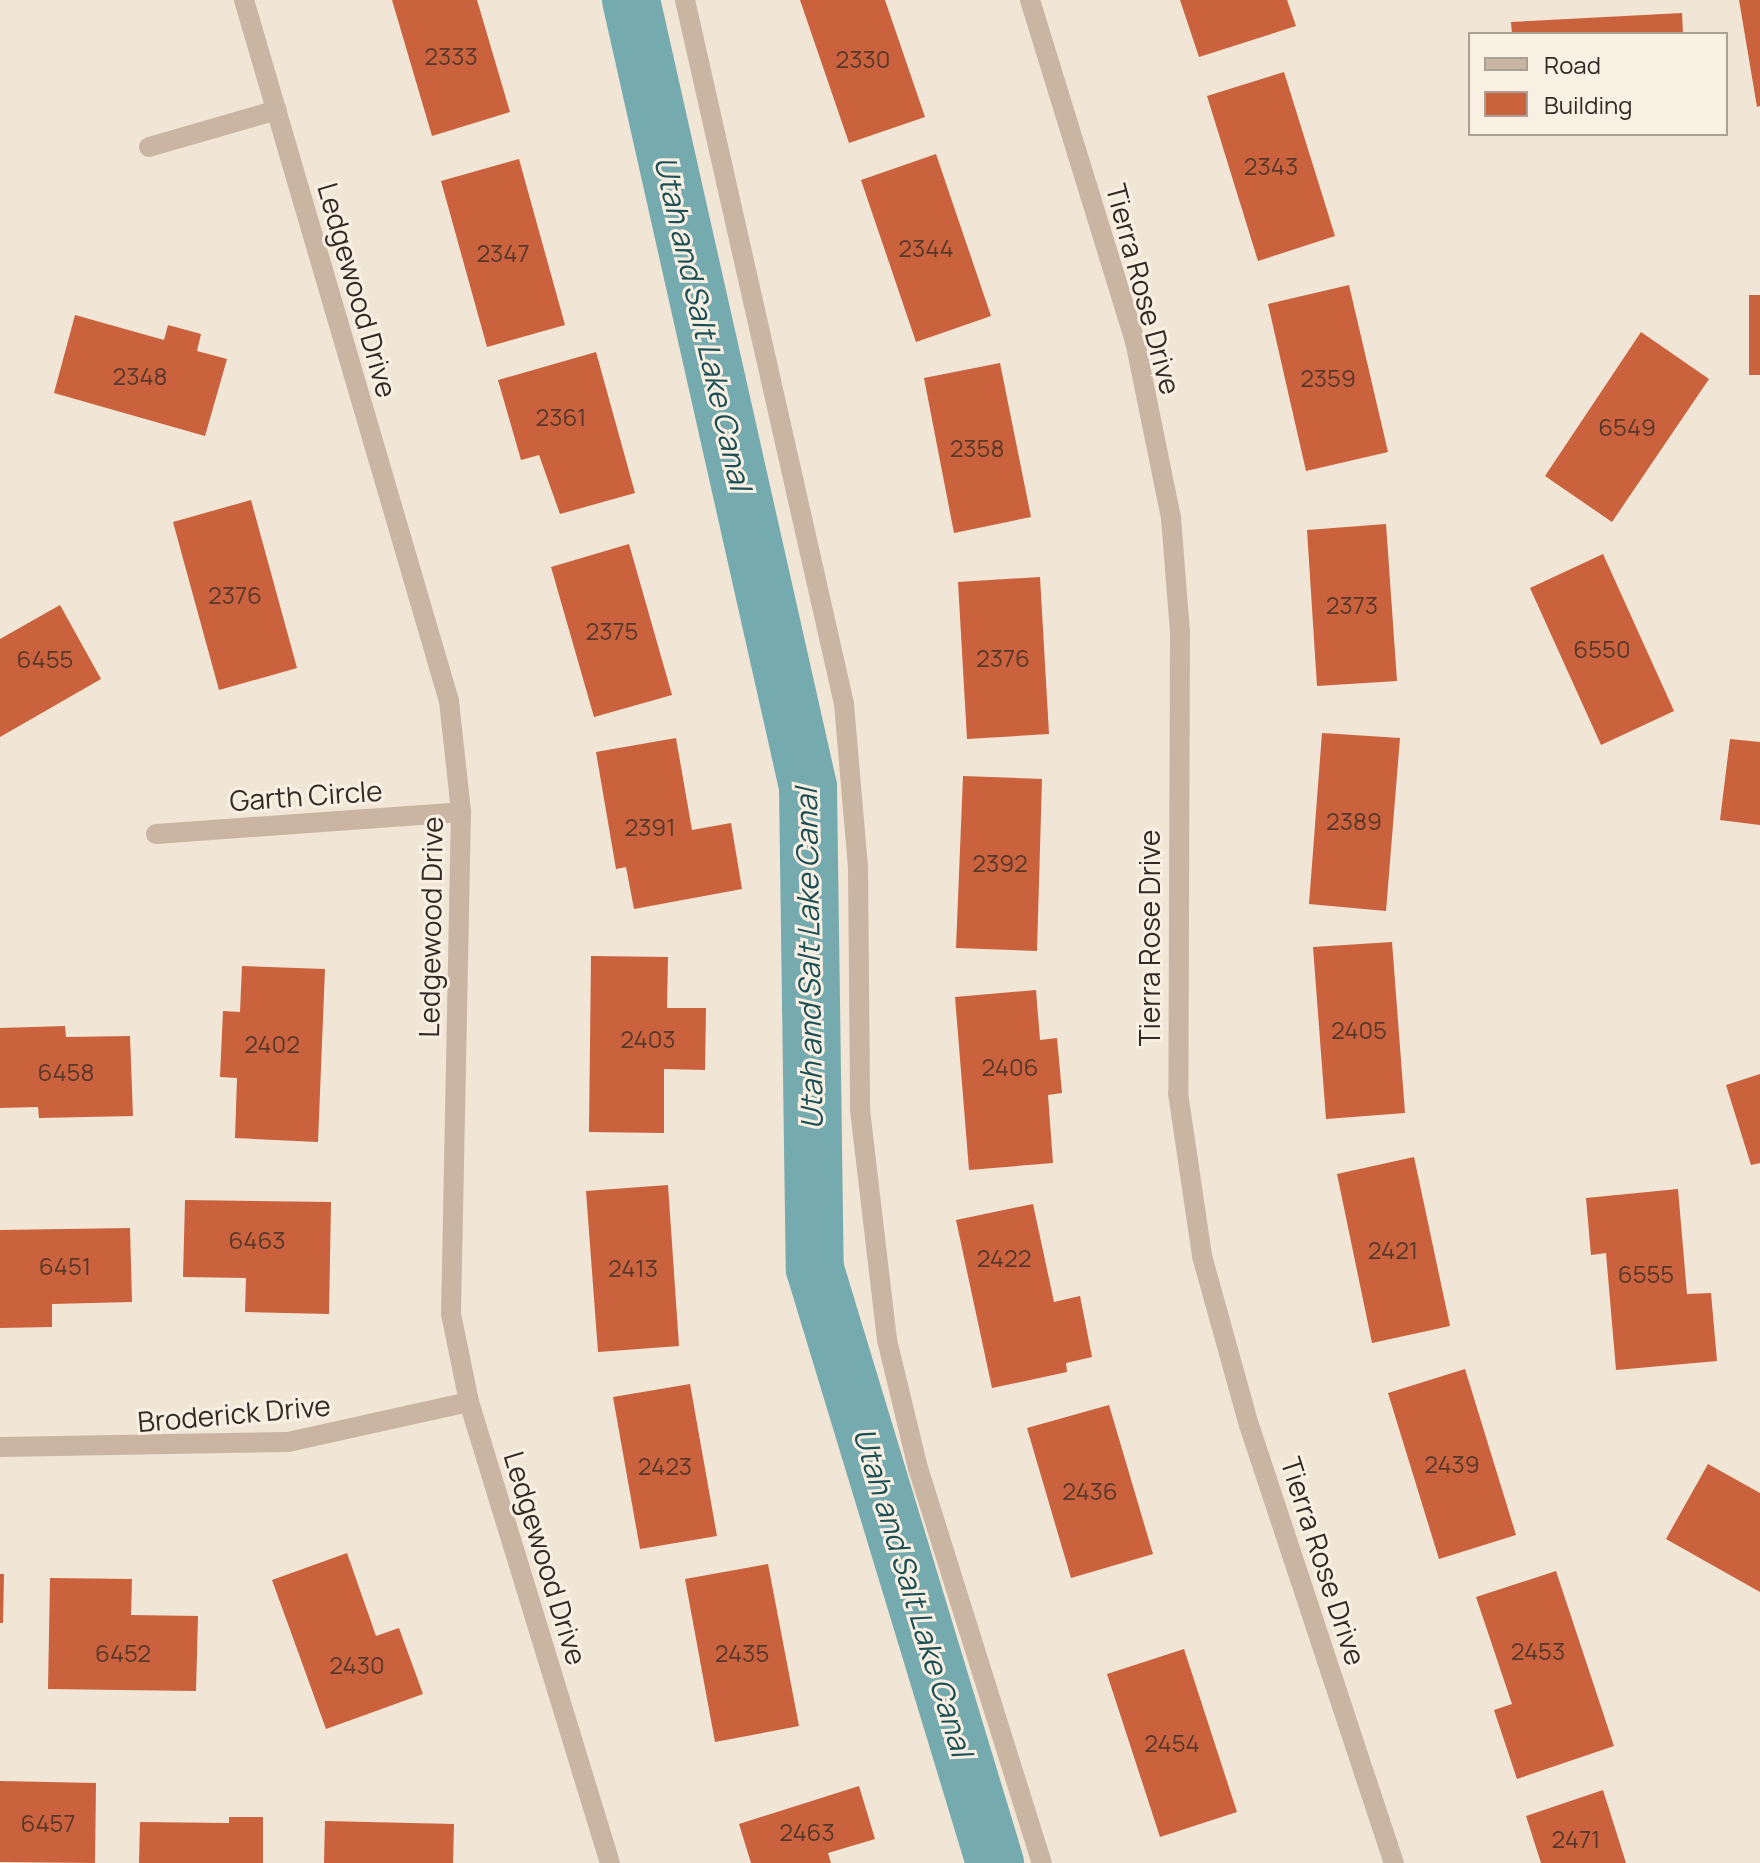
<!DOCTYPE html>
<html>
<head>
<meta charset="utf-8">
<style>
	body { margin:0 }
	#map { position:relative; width:1760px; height:1863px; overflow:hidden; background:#f1e5d6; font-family:Manrope,sans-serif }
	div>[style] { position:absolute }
	.canal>* { height:58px; margin:-29px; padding:0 29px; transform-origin:29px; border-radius:29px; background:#75abae }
	.building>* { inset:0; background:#c9623d }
	.lane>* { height:20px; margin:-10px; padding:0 10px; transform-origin:10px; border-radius:10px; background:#c9b5a2 }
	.street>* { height:20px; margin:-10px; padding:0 10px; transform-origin:10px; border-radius:10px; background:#c9b5a2 }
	span { translate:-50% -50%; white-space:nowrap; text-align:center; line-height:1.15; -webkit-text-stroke:6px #f9efe2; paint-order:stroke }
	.number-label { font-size:24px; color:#59382b }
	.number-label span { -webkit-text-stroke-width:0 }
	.street-label { font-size:28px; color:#342a25 }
	.water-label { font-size:30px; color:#1a5055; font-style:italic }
	.legend { position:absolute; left:1468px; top:32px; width:260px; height:104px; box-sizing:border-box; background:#f9efe2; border:2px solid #aaa096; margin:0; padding:10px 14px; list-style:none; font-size:24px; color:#342a25 }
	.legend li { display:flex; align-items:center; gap:16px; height:40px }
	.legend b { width:40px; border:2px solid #aaa096 }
</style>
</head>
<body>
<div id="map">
	<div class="canal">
		<div style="left:631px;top:0;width:807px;rotate:77.32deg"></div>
		<div style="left:808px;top:787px;width:482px;rotate:89.2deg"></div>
		<div style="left:815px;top:1269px;width:621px;rotate:73.14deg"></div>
	</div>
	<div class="building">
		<div style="clip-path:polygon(392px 0,477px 0,510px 112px,432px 136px)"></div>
		<div style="clip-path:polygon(800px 0,885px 0,925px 117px,849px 143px)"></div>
		<div style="clip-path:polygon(1180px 0,1287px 0,1296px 26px,1199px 57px)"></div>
		<div style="clip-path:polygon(1739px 0,1760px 0,1760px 106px,1757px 107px)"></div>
		<div style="clip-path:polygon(1682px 13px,1683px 34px,1512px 34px,1511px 22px)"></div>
		<div style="clip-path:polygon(1284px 72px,1335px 236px,1258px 261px,1207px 96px)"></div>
		<div style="clip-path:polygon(936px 154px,991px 316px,916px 342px,861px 180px)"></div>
		<div style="clip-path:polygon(519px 159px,565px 325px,487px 347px,441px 181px)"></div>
		<div style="clip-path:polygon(1349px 285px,1388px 452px,1306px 471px,1268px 304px)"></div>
		<div style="clip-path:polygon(1749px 295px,1760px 295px,1760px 375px,1749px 375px)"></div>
		<div style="clip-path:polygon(75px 315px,164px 340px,168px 325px,201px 334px,197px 351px,227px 359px,205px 436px,54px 393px)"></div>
		<div style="clip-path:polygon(1641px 332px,1709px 379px,1612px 522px,1545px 476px)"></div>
		<div style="clip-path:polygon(596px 352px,635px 493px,560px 514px,539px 455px,521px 460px,498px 380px)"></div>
		<div style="clip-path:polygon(1000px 363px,1031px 517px,954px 533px,924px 378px)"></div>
		<div style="clip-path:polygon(251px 500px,297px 668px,219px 690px,173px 522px)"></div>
		<div style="clip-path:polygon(1386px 524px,1397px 681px,1317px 686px,1307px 530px)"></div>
		<div style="clip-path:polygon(629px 544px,672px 695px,594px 717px,551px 567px)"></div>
		<div style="clip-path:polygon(1603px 554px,1674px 711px,1601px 745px,1530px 588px)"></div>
		<div style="clip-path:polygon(1040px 577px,1049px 734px,967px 739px,958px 582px)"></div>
		<div style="clip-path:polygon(60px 605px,101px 679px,0 737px,0 639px)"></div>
		<div style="clip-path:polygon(1322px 733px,1400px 738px,1386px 911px,1309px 904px)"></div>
		<div style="clip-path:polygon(676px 738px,692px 830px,731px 823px,742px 889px,634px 909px,626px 867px,616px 869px,596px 752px)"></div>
		<div style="clip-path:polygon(1730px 739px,1760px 742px,1760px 825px,1720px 820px)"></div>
		<div style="clip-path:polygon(963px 776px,1042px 779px,1037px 951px,956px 948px)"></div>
		<div style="clip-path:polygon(1392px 942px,1405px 1113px,1326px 1119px,1313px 947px)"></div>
		<div style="clip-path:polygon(591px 956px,668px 957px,667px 1008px,706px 1008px,705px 1070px,664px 1069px,664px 1133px,589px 1132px)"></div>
		<div style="clip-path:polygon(242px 966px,325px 969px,318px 1142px,235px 1138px,237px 1078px,220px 1077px,223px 1011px,240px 1012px)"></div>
		<div style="clip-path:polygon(1036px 990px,1040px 1040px,1057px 1038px,1062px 1093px,1048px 1095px,1053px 1163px,969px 1170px,955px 997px)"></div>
		<div style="clip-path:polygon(65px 1026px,66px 1037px,130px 1036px,133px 1116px,39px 1118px,38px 1107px,0 1108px,0 1028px)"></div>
		<div style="clip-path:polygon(1760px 1074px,1760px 1163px,1751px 1165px,1726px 1085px)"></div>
		<div style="clip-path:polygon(1414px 1157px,1450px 1326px,1372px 1343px,1337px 1174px)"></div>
		<div style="clip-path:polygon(668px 1185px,679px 1346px,598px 1352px,586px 1191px)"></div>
		<div style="clip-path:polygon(1678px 1189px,1687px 1294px,1711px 1293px,1717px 1361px,1616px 1370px,1606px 1253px,1591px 1255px,1586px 1198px)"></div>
		<div style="clip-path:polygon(185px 1200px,331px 1202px,329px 1314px,245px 1312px,246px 1278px,183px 1277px)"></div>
		<div style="clip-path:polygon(1033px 1204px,1054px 1302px,1080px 1296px,1092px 1357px,1066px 1363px,1067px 1372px,992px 1388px,956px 1220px)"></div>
		<div style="clip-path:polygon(130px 1228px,132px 1302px,52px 1304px,52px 1327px,0 1328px,0 1230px)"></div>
		<div style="clip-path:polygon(1465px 1369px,1516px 1535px,1439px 1559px,1388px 1393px)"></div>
		<div style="clip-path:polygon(690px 1384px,717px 1536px,640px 1549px,613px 1397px)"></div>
		<div style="clip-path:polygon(1109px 1405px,1153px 1554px,1071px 1578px,1027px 1428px)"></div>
		<div style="clip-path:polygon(1708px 1464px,1760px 1493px,1760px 1592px,1666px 1539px)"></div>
		<div style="clip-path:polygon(347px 1553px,376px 1636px,399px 1628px,423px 1694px,326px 1729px,272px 1580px)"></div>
		<div style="clip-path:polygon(768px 1564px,799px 1726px,715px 1742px,685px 1579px)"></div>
		<div style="clip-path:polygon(1556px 1571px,1614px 1746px,1517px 1779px,1494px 1710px,1512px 1704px,1476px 1597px)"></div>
		<div style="clip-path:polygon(0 1574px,4px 1574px,3px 1623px,0 1623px)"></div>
		<div style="clip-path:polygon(50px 1578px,132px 1579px,131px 1615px,198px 1616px,196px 1691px,48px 1689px)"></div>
		<div style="clip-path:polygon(1184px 1649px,1237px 1812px,1160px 1837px,1107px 1674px)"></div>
		<div style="clip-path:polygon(0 1781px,96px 1783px,95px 1863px,0 1862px)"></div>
		<div style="clip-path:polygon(859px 1786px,875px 1839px,828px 1853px,831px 1863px,751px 1863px,739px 1824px)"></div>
		<div style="clip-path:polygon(1603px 1790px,1626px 1863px,1541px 1863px,1526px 1816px)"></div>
		<div style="clip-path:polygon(229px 1817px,263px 1817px,263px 1863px,139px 1863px,140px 1822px,229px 1823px)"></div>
		<div style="clip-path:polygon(325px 1821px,454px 1824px,453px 1863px,324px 1863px)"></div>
	</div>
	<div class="lane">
		<div style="left:685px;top:0;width:722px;rotate:77.27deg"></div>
		<div style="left:844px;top:704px;width:163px;rotate:85.1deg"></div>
		<div style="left:858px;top:866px;width:244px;rotate:89.5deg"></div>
		<div style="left:860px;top:1110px;width:232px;rotate:83.3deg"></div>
		<div style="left:887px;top:1340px;width:132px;rotate:76.4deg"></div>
		<div style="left:918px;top:1468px;width:414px;rotate:72.6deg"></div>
		<div style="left:149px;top:147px;width:133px;rotate:-16.1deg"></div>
	</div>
	<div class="street">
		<div style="left:244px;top:0;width:730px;rotate:73.7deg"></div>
		<div style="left:449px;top:701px;width:112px;rotate:83.8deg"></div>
		<div style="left:461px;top:812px;width:502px;rotate:91.14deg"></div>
		<div style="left:451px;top:1314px;width:90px;rotate:78.4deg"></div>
		<div style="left:469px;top:1402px;width:482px;rotate:73deg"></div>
		<div style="left:1030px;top:0;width:357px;rotate:72.9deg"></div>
		<div style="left:1135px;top:341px;width:181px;rotate:78.5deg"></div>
		<div style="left:1171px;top:518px;width:114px;rotate:85.5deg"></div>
		<div style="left:1180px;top:632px;width:461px;rotate:90.2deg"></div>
		<div style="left:1178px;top:1093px;width:165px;rotate:81.6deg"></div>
		<div style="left:1202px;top:1256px;width:175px;rotate:74.5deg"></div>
		<div style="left:1249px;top:1425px;width:461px;rotate:71.7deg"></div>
		<div style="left:156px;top:834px;width:306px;rotate:-4.1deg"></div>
		<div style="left:0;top:1447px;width:288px;rotate:-1deg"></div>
		<div style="left:288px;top:1442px;width:185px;rotate:-12.5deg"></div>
	</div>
	<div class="number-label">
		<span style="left:451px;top:56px">2333</span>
		<span style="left:863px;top:59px">2330</span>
		<span style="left:1271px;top:166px">2343</span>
		<span style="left:926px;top:248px">2344</span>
		<span style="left:503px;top:253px">2347</span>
		<span style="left:140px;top:376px">2348</span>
		<span style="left:1328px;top:378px">2359</span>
		<span style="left:561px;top:417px">2361</span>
		<span style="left:1627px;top:427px">6549</span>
		<span style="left:977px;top:448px">2358</span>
		<span style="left:235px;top:595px">2376</span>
		<span style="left:1352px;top:605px">2373</span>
		<span style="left:612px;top:631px">2375</span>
		<span style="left:1602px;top:649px">6550</span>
		<span style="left:1003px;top:658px">2376</span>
		<span style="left:45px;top:659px">6455</span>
		<span style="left:1354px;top:821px">2389</span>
		<span style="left:650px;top:827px">2391</span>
		<span style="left:1000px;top:863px">2392</span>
		<span style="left:1359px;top:1030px">2405</span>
		<span style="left:648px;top:1039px">2403</span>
		<span style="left:272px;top:1044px">2402</span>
		<span style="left:1010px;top:1067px">2406</span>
		<span style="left:66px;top:1072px">6458</span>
		<span style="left:257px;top:1240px">6463</span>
		<span style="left:1393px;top:1250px">2421</span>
		<span style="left:1004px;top:1258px">2422</span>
		<span style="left:65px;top:1266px">6451</span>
		<span style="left:633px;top:1268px">2413</span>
		<span style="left:1646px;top:1274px">6555</span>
		<span style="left:1452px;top:1464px">2439</span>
		<span style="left:665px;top:1466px">2423</span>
		<span style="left:1090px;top:1491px">2436</span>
		<span style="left:1538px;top:1651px">2453</span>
		<span style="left:123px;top:1653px">6452</span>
		<span style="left:742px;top:1653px">2435</span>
		<span style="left:357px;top:1665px">2430</span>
		<span style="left:1172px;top:1743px">2454</span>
		<span style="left:48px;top:1823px">6457</span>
		<span style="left:807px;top:1832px">2463</span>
		<span style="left:1576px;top:1839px">2471</span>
	</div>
	<div class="street-label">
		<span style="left:1144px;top:289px;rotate:75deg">Tierra Rose Drive</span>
		<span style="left:358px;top:290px;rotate:74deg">Ledgewood Drive</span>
		<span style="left:306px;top:795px;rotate:-4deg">Garth Circle</span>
		<span style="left:430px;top:927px;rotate:-89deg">Ledgewood Drive</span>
		<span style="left:1149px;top:938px;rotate:-90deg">Tierra Rose Drive</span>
		<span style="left:234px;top:1413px;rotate:-5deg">Broderick Drive</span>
		<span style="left:546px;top:1558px;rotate:73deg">Ledgewood Drive</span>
		<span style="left:1324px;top:1561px;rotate:72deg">Tierra Rose Drive</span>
	</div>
	<div class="water-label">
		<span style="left:703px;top:323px;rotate:77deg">Utah and Salt Lake Canal</span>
		<span style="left:809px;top:959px;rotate:-91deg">Utah and Salt Lake Canal</span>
		<span style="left:913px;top:1592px;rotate:73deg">Utah and Salt Lake Canal</span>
	</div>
	<ul class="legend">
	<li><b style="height:10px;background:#c9b5a2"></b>Road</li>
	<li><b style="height:22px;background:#c9623d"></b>Building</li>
	</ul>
</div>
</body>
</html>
